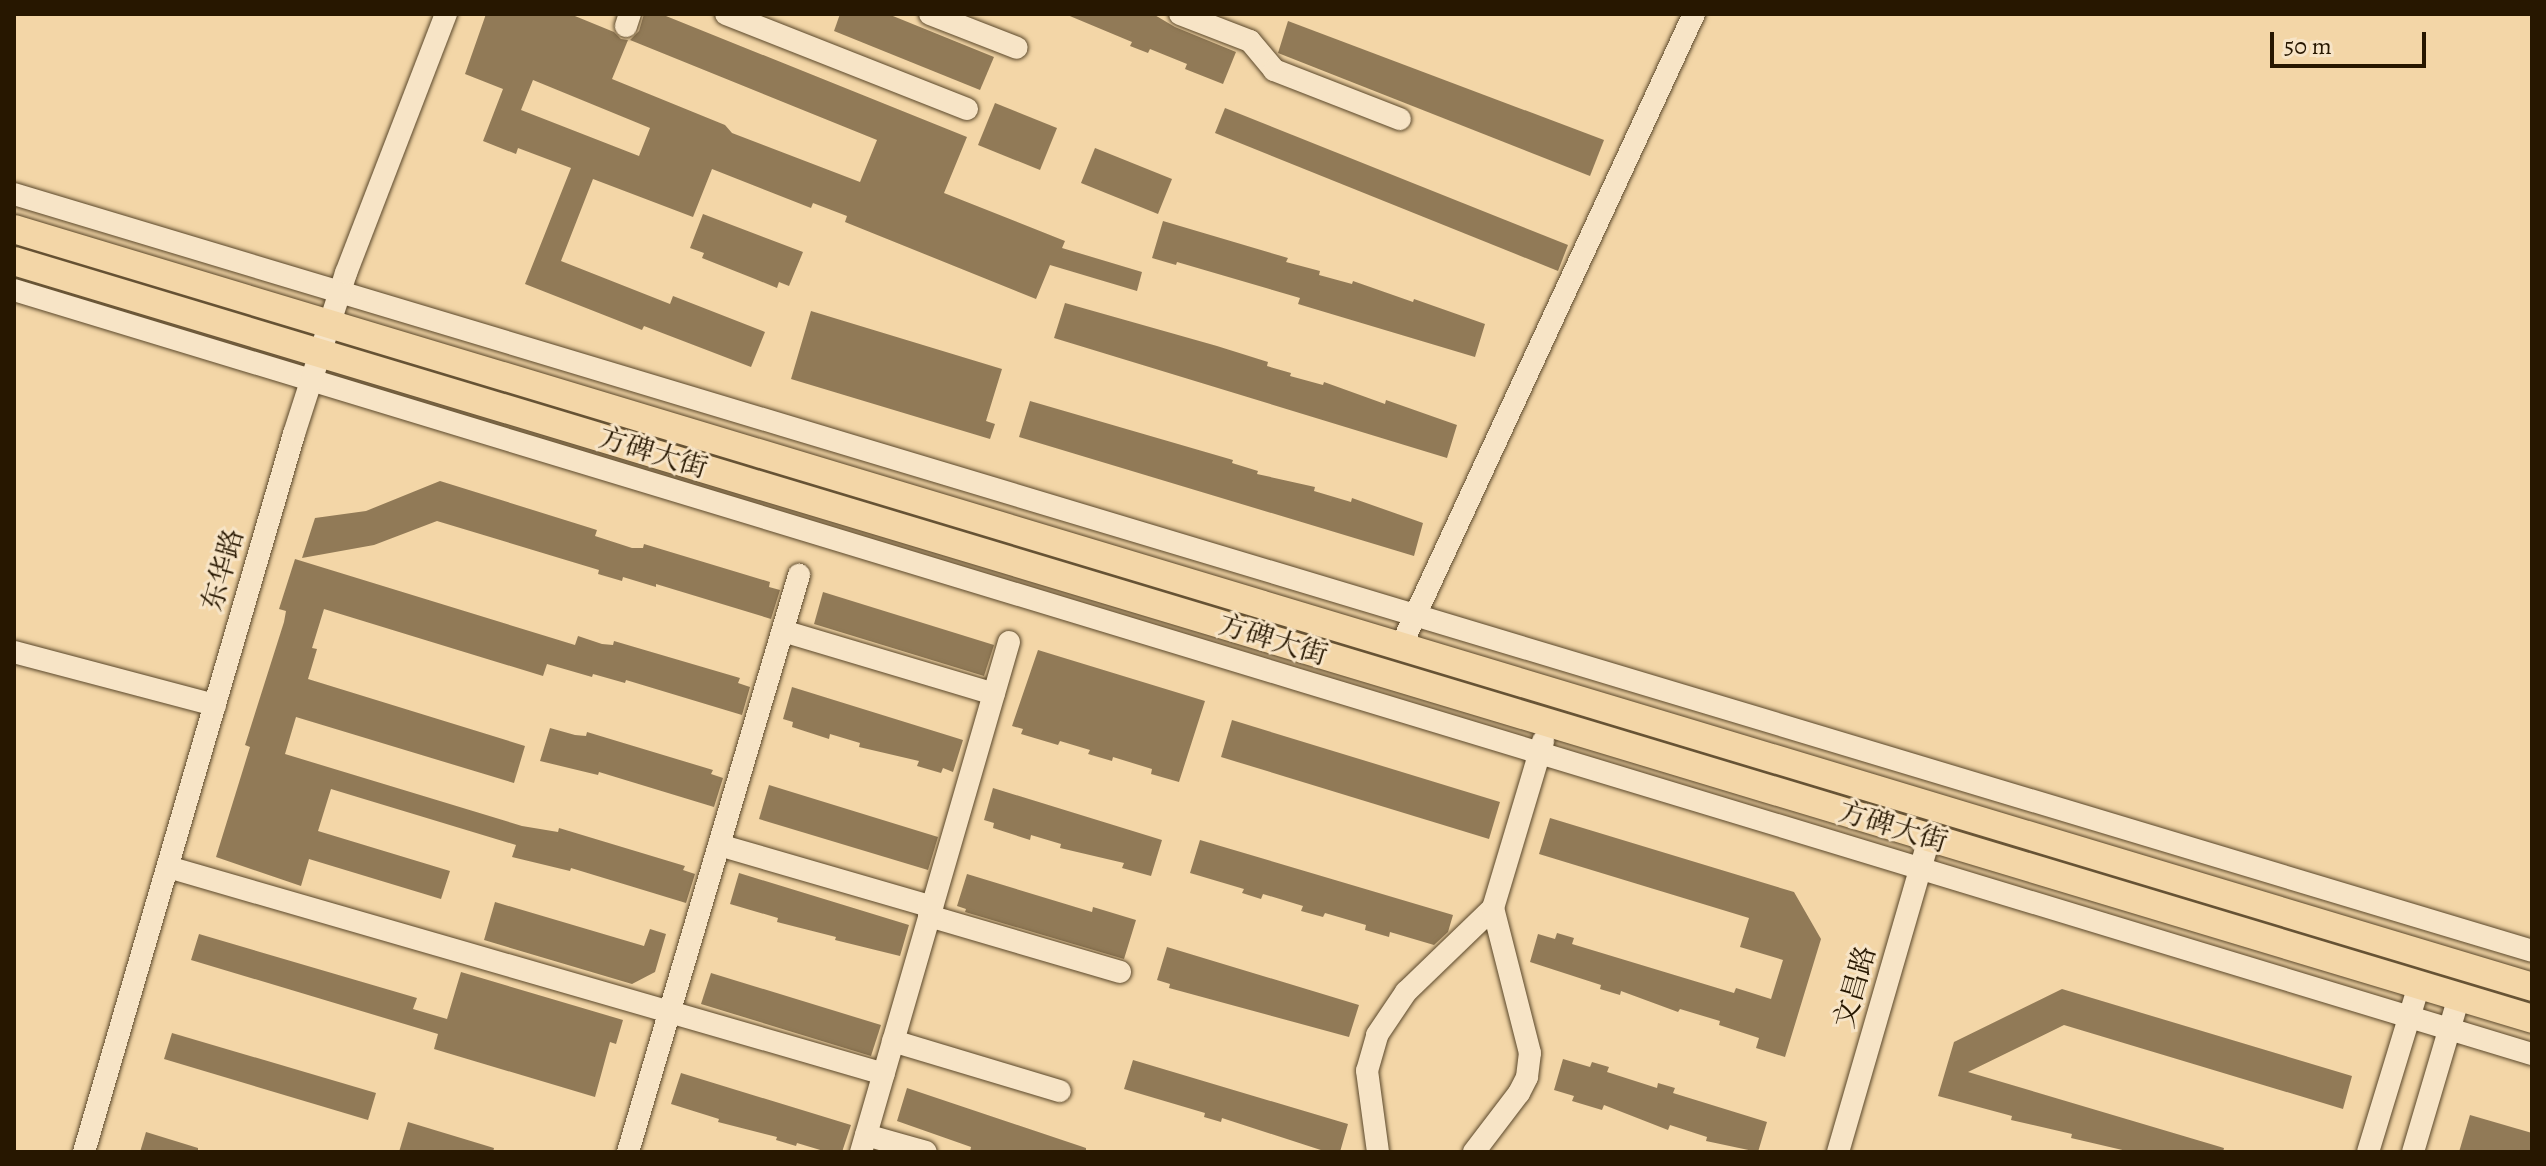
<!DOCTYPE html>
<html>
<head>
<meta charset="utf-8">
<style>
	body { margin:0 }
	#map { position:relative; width:2546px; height:1166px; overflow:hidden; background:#f3d6a7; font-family:Alegreya,"Noto Serif SC",serif }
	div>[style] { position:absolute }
	.building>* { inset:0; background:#917a57 }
	.roads { filter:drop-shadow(0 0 2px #5a472a) drop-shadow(0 0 2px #5a472a) }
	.minor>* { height:22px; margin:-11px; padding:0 11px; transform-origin:11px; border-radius:11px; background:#f7e4c6 }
	.major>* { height:28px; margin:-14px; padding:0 14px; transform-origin:14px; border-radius:14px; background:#f3d6a7 }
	span { translate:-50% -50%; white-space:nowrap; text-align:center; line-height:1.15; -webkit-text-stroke:6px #f7e4c6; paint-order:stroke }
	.street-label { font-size:28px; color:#271700 }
	.frame { position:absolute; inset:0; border:16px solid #271700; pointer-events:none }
	.scale { position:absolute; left:2270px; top:32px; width:156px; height:36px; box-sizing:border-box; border:4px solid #271700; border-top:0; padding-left:10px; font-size:24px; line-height:28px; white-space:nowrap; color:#271700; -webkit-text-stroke:6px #f7e4c6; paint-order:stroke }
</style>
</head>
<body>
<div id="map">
	<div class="building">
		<div style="clip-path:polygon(evenodd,486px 14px,570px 14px,614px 32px,621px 39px,628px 40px,612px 79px,725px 125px,732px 133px,860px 182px,877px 140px,630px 40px,639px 31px,644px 14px,661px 14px,967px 137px,944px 193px,1065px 241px,1062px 248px,1142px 272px,1137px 291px,1050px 265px,1036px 299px,845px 222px,847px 216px,813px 203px,811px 208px,712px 169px,693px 217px,593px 179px,561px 261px,670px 304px,673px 296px,765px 332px,751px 367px,644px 326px,642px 330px,525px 284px,571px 168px,518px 148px,516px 154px,483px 141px,503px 89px,465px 74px,486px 14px,533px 80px,650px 128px,639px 156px,521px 110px,533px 80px)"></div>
		<div style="clip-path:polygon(840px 14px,888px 14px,994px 57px,980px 90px,834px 31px)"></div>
		<div style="clip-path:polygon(1065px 14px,1153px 14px,1175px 27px,1236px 52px,1223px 84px,1185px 69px,1187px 64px,1150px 49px,1148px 53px,1130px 46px,1132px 42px)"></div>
		<div style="clip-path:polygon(1288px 21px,1604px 140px,1590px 176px,1278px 53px)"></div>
		<div style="clip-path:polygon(995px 103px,1057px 128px,1040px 170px,978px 145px)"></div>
		<div style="clip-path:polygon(1225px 108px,1568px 245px,1558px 271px,1215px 133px)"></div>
		<div style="clip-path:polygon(1095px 148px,1172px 179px,1158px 214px,1081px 183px)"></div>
		<div style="clip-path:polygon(703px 214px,803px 252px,789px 286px,779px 282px,777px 288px,755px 279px,702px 258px,704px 253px,690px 248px)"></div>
		<div style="clip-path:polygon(1163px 221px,1288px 258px,1286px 262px,1320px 271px,1319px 275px,1352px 284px,1353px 281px,1413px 302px,1414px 299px,1485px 324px,1475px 357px,1298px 304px,1300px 298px,1177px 262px,1176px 265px,1152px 258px)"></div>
		<div style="clip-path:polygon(1065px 303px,1217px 346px,1268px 362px,1267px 366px,1291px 373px,1290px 376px,1323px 385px,1324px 382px,1385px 404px,1386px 400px,1457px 425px,1447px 458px,1054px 338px)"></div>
		<div style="clip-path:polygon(811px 311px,1002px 369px,986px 421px,995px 424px,990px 439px,791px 379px)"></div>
		<div style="clip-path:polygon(1030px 401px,1233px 460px,1232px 463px,1258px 471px,1257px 474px,1315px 487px,1314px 491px,1351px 502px,1352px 498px,1423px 523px,1414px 556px,1019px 437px)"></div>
		<div style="clip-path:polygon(440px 481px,597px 530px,595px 536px,632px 548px,643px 548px,644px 544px,770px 582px,769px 587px,780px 590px,771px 619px,656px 584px,656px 587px,623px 577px,622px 581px,598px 574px,599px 570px,437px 521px,374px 545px,302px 558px,315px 518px,366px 511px)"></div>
		<div style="clip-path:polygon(295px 559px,575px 645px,578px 636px,602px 644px,613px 645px,614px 641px,740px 678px,738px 683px,750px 687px,742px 715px,626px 680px,625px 683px,593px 674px,592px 677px,547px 664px,543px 676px,324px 609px,312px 648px,317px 649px,308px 679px,525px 746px,514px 783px,296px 717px,285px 754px,522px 826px,558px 832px,559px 828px,685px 866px,683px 870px,695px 874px,686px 903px,571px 868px,570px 871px,512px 857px,516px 845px,331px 789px,318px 831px,450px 871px,441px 899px,309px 859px,301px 886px,216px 857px,250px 747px,245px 745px,284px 622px,286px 611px,279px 609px)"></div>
		<div style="clip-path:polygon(823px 592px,994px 645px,984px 676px,814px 624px)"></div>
		<div style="clip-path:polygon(1038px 650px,1205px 701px,1179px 782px,1151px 774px,1152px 769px,1113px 757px,1112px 761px,1088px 754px,1090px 750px,1060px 741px,1058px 745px,1021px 734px,1023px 729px,1012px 726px)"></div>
		<div style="clip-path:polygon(792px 687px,963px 740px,953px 772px,943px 768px,941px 773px,917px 766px,919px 761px,859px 747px,860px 743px,830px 734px,829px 739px,792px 727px,793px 722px,783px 719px)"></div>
		<div style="clip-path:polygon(1232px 720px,1500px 802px,1489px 839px,1221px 757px)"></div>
		<div style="clip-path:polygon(550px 728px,575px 735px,586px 736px,587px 732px,713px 770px,711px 774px,723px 778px,714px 807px,599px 772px,598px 775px,540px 761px)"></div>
		<div style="clip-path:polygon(769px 785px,938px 837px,928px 870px,759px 819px)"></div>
		<div style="clip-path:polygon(993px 788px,1162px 840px,1151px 876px,1122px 868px,1124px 863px,1060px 848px,1061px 844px,1031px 835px,1030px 840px,993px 828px,994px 823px,984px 820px)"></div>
		<div style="clip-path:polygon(1550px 818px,1794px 892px,1821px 939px,1785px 1057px,1756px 1048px,1759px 1038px,1719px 1025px,1720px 1021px,1680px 1009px,1678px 1012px,1621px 991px,1620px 995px,1600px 989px,1601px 985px,1530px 962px,1538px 934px,1555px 939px,1557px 933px,1574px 938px,1572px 944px,1734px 993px,1736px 988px,1771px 999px,1783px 960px,1740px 947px,1749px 918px,1539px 854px)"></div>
		<div style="clip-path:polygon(1200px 840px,1453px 915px,1448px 932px,1434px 945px,1390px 932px,1389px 937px,1365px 930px,1366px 925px,1325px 913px,1323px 917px,1301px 911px,1303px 906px,1263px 894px,1261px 899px,1242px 893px,1244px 889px,1190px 873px)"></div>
		<div style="clip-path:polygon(739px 873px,909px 925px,900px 956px,835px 940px,836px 937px,777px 922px,778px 918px,730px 904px)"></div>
		<div style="clip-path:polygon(967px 874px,1092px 912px,1093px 907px,1136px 920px,1124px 959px,965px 912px,966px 909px,957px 906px)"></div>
		<div style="clip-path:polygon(495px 902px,644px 946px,650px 929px,666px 934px,655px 972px,632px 984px,484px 940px)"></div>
		<div style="clip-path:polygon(199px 934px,417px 998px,413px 1009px,447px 1019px,461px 972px,623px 1020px,616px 1044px,610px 1042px,595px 1097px,434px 1049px,438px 1034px,191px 960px)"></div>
		<div style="clip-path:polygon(1167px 947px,1359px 1005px,1349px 1037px,1169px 988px,1170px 984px,1157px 980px)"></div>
		<div style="clip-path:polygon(711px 973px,881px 1025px,871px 1056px,701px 1004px)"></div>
		<div style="clip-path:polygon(2062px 989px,2352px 1076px,2343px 1109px,2064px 1025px,1968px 1072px,2224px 1148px,2223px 1152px,2131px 1152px,2071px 1138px,2072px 1134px,2011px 1120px,2012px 1116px,1938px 1096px,1954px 1042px)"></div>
		<div style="clip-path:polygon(172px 1033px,376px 1093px,368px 1120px,164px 1059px)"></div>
		<div style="clip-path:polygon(1563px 1059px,1590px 1067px,1592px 1062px,1609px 1067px,1607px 1072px,1657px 1088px,1658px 1083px,1675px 1088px,1673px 1093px,1767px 1122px,1758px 1152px,1706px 1141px,1707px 1137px,1670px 1125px,1668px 1130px,1604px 1105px,1602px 1110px,1572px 1101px,1574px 1096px,1554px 1090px)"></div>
		<div style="clip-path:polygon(1133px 1060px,1348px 1124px,1340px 1152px,1327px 1152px,1222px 1118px,1221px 1122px,1204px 1117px,1205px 1113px,1124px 1089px)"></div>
		<div style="clip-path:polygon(681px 1073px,851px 1125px,842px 1152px,827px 1152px,797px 1143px,796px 1146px,776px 1140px,777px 1137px,718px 1122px,719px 1119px,671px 1104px)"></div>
		<div style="clip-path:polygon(907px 1088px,1086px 1148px,1086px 1152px,970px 1152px,971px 1147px,897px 1121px)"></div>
		<div style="clip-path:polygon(2470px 1115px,2532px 1133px,2532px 1152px,2459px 1152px)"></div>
		<div style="clip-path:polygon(408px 1122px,494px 1148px,493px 1152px,399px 1152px)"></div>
		<div style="clip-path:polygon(146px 1132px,198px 1148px,198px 1152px,140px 1152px)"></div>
	</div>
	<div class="roads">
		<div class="minor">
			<div style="left:726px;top:14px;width:259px;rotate:21.5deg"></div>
			<div style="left:930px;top:14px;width:93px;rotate:21.3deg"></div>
			<div style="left:1180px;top:14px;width:75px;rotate:21.1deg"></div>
			<div style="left:1250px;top:41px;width:38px;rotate:50deg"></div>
			<div style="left:1274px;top:70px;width:135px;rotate:21.3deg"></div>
			<div style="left:626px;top:26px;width:13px;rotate:-72deg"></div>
			<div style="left:14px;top:194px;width:2629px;rotate:16.73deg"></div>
			<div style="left:14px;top:290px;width:2631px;rotate:16.88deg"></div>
			<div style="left:783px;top:631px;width:220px;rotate:16.6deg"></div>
			<div style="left:1401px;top:646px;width:697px;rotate:-65.13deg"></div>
			<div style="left:14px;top:652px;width:208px;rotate:14.8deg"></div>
			<div style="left:719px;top:845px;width:222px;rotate:16.2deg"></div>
			<div style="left:168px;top:867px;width:745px;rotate:16.12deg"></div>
			<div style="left:929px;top:916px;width:199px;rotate:16.3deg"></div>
			<div style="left:893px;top:1041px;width:174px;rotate:16.7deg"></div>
			<div style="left:866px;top:1135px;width:62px;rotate:15.8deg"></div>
			<div style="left:84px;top:1152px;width:748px;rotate:-73.7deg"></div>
			<div style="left:294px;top:434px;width:169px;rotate:-72.1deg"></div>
			<div style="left:346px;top:273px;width:278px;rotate:-68.9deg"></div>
			<div style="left:628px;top:1152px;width:602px;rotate:-73.49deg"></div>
			<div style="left:861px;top:1152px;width:531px;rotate:-73.82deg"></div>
			<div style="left:1378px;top:1152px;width:82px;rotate:-97.7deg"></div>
			<div style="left:1367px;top:1071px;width:37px;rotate:-74deg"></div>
			<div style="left:1377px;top:1035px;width:52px;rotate:-56deg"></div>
			<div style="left:1406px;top:992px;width:121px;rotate:-44deg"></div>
			<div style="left:1493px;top:908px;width:174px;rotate:-73.3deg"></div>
			<div style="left:1474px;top:1152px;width:74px;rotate:-52.7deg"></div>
			<div style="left:1519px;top:1093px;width:18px;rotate:-63deg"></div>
			<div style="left:1527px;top:1077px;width:24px;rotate:-83deg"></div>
			<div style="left:1530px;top:1053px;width:150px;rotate:-104.3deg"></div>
			<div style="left:1838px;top:1152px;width:327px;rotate:-73.8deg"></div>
			<div style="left:2368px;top:1152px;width:175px;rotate:-73deg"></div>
			<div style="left:2413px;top:1152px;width:162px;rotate:-73.5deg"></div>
		</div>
		<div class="major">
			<div style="left:14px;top:229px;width:2630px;rotate:16.75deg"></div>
			<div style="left:14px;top:261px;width:2630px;rotate:16.75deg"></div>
		</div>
	</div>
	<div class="street-label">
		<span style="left:653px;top:453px;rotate:17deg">方碑大街</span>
		<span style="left:223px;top:570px;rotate:-74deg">东华路</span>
		<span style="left:1273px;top:640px;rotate:17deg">方碑大街</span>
		<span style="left:1893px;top:827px;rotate:17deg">方碑大街</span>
		<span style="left:1855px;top:987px;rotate:-74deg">文昌路</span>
	</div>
	<div class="frame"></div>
	<div class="scale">50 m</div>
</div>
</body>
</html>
